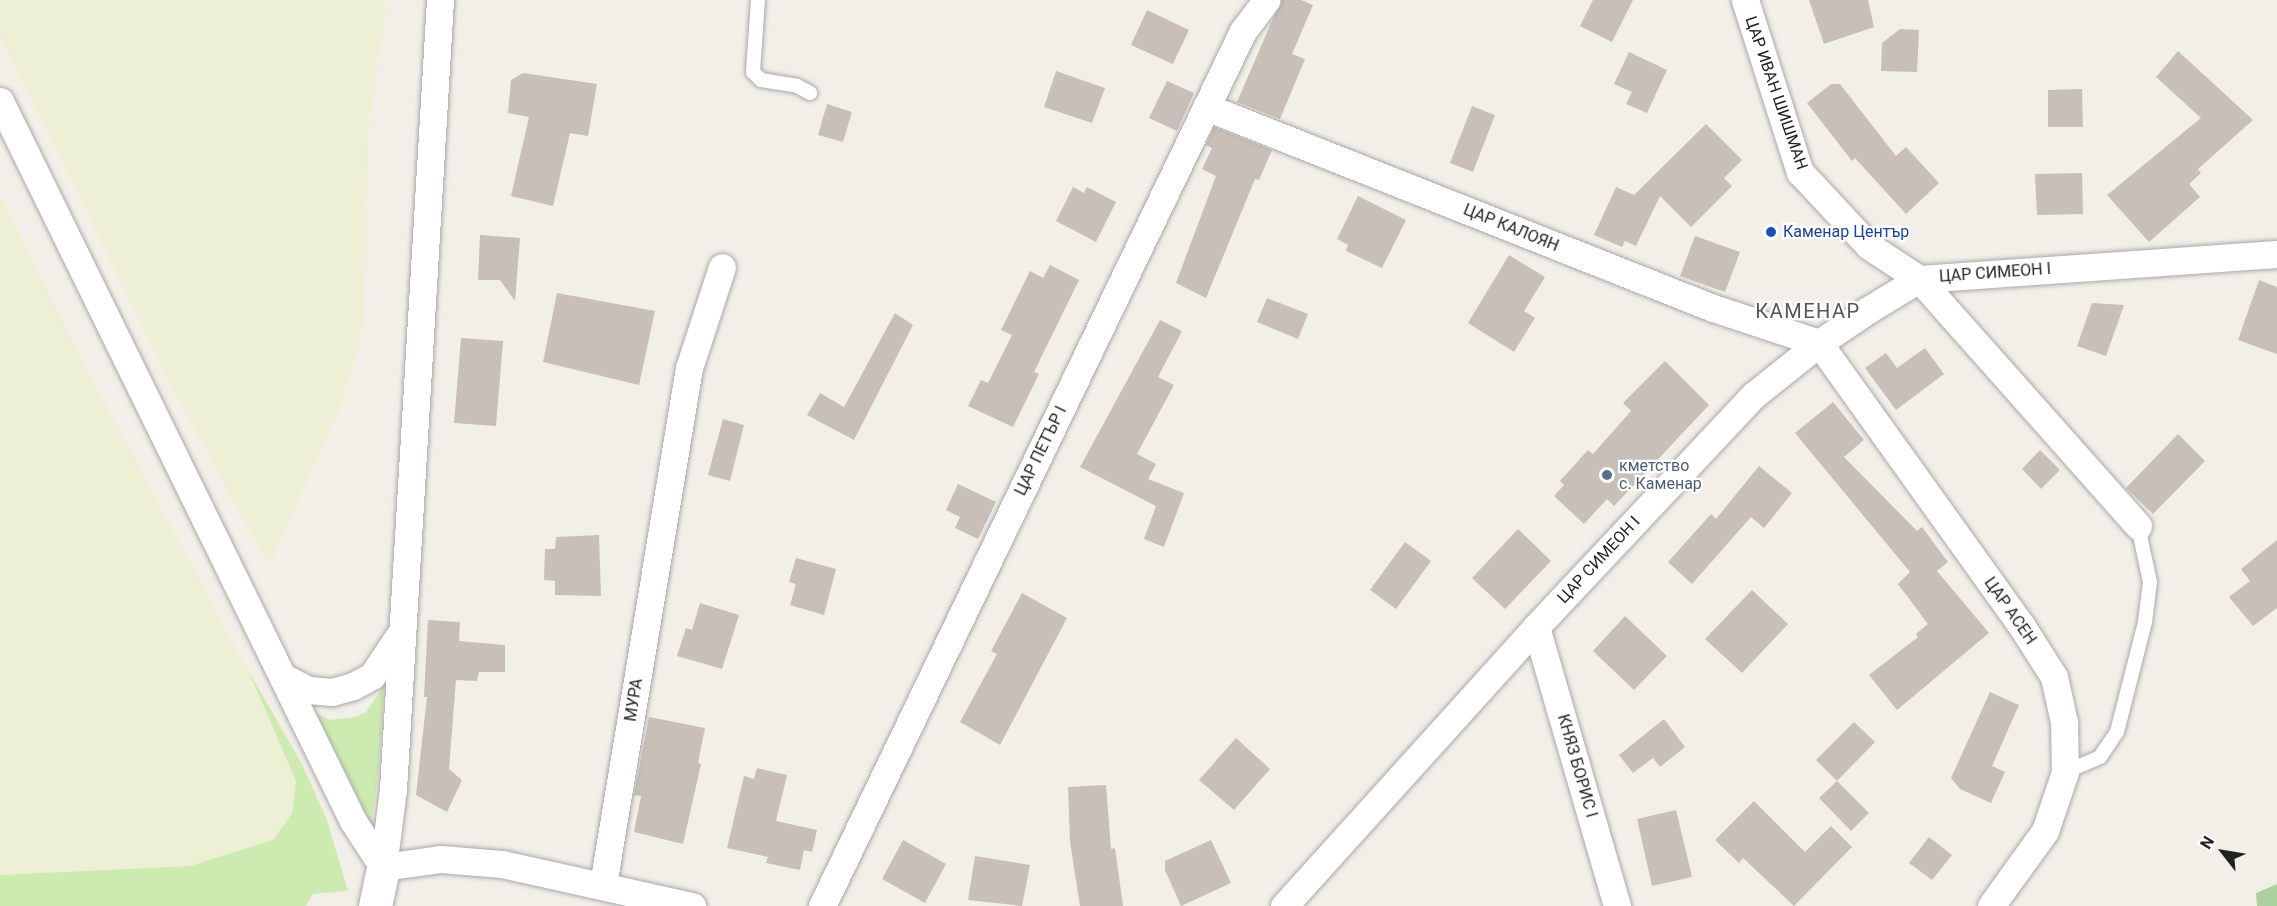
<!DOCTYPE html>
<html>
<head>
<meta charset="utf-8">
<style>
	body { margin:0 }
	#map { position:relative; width:2277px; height:906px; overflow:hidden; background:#f2efe9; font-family:Roboto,sans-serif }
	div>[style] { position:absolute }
	.farmland>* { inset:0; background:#eef0d5 }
	.grass>* { inset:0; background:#cdebb0 }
	.forest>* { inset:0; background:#add19e }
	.building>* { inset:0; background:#c7bfb8 }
	.roads { filter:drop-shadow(0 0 2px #a9a9a9) drop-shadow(0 0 2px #a9a9a9) }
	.service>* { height:14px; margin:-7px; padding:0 7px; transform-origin:7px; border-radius:7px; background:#fff }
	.minor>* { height:27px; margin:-13.5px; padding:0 13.5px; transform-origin:13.5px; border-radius:13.5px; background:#fff }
	.tertiary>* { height:33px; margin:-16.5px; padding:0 16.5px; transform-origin:16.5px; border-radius:16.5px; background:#fff }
	.dots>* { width:16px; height:16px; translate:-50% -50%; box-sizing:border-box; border:3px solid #fff; border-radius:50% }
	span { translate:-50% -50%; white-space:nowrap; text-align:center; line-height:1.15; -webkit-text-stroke:4.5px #fff; paint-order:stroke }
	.street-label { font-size:16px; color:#222 }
	.transit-label { font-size:16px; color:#164399 }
	.left { translate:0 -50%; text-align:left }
	.service-label { font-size:16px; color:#4e5e75 }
	.quarter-label { font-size:20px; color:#555; letter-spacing:1.5px }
	.north { position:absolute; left:2193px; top:822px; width:60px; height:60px; -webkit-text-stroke:4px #fff; paint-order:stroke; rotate:301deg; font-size:16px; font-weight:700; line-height:24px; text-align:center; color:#222 }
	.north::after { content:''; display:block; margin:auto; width:21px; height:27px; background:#222; clip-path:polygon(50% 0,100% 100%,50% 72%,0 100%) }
</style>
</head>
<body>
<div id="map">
	<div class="farmland">
		<div style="clip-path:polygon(0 0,387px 0,368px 133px,364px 327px,343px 401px,269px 567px,176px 395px,0 36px)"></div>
		<div style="clip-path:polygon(0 194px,70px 337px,248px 670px,296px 781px,292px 813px,273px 840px,190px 866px,0 875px)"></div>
	</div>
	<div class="grass">
		<div style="clip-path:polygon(248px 670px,303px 766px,327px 820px,348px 891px,313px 894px,306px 906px,0 906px,0 875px,190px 866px,273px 840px,292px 813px,296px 781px)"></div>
		<div style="clip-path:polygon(384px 686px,378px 777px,371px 825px,316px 713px,330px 720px,355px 717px,366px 712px)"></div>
	</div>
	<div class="forest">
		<div style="clip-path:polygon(2277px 884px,2277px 906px,2257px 906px,2256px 893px)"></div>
	</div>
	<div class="building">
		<div style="clip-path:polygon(1281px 0,1301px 0,1313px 5px,1292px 54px,1305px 59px,1280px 119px,1237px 102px)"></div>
		<div style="clip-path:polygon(1593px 0,1633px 0,1612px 42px,1580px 26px)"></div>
		<div style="clip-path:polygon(1809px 0,1868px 0,1874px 27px,1824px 44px)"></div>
		<div style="clip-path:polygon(1147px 10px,1189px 30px,1173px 64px,1131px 45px)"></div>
		<div style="clip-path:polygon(1900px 29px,1919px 30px,1917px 72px,1881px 71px,1882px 43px)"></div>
		<div style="clip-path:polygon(2178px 51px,2253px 120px,2198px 169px,2201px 173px,2189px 184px,2200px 197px,2149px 242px,2107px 195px,2201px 118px,2156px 77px)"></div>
		<div style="clip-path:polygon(1629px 52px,1667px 70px,1647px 113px,1626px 104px,1632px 92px,1614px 84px)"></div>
		<div style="clip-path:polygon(1056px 71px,1105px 88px,1092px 123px,1044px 107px)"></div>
		<div style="clip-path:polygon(523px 73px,597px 84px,588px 136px,570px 133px,553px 206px,511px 196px,529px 117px,508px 113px,511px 80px)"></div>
		<div style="clip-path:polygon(1167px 81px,1194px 93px,1177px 131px,1149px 118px)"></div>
		<div style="clip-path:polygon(1831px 84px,1840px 84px,1896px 156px,1906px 147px,1939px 183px,1906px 214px,1855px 158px,1852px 161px,1807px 103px)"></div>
		<div style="clip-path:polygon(2082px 89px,2083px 127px,2048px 127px,2048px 90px)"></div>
		<div style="clip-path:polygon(827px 104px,852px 112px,843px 142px,818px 135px)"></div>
		<div style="clip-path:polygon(1472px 106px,1495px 115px,1473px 172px,1450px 163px)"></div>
		<div style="clip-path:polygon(1706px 124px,1742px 160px,1724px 178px,1732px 186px,1691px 227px,1660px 196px,1636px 246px,1625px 241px,1622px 247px,1594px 235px,1616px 187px,1634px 195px)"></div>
		<div style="clip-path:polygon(1214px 127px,1272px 150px,1259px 180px,1255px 179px,1206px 298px,1176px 283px,1216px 176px,1202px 169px,1212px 148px,1206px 145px)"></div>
		<div style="clip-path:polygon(2082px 173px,2083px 214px,2037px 215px,2035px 174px)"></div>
		<div style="clip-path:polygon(1073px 187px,1084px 193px,1087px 187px,1116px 202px,1096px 242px,1056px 221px)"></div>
		<div style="clip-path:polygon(1358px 196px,1406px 220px,1382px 268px,1346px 251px,1348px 245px,1337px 239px)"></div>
		<div style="clip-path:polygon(480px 235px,520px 238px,515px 301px,500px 280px,478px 280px)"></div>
		<div style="clip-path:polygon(1695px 236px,1740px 252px,1725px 292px,1680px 276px)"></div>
		<div style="clip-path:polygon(1509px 255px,1545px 277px,1524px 311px,1535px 318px,1514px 352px,1468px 323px)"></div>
		<div style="clip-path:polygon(1050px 265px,1079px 280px,1034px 372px,1039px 374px,1013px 427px,968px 406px,981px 380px,988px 383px,1012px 335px,1001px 330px,1030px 271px,1043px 278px)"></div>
		<div style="clip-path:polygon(2259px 280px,2277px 287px,2277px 354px,2238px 340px)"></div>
		<div style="clip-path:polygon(557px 293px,655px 311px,639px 385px,543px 362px)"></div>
		<div style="clip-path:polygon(1267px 298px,1308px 314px,1298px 339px,1257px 322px)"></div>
		<div style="clip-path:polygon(2092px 303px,2124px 305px,2106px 356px,2077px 346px)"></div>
		<div style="clip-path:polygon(895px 313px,913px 325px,854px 440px,807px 415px,820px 393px,844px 407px)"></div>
		<div style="clip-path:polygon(1160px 320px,1182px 331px,1158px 377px,1174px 385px,1137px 454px,1156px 464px,1148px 479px,1184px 493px,1164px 547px,1144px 539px,1156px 506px,1080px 467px)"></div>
		<div style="clip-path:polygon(461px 338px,503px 341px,496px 426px,454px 423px)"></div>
		<div style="clip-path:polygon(1925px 348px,1944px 374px,1896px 410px,1865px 368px,1886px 353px,1897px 368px)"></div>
		<div style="clip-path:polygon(1665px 361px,1709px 405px,1614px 506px,1607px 499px,1584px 524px,1554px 496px,1564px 485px,1560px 481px,1588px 450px,1593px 454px,1631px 411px,1623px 403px)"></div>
		<div style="clip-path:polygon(1833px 402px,1864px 440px,1844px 457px,1917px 531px,1922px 527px,1948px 562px,1937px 571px,1989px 633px,1897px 710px,1869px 675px,1918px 637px,1916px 634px,1928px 624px,1898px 584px,1910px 572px,1795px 433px)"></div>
		<div style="clip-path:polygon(723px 419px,744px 425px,730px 481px,708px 475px)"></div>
		<div style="clip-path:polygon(2178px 434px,2205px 461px,2153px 514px,2126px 488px)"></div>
		<div style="clip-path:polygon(2040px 450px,2060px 470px,2041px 489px,2022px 469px)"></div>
		<div style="clip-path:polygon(1759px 466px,1792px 493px,1764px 528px,1751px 517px,1692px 584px,1668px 562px,1711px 514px,1716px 519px)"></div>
		<div style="clip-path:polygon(958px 484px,996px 502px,978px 539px,955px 528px,960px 517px,946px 510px)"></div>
		<div style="clip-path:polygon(1518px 529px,1551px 561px,1505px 609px,1472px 578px)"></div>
		<div style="clip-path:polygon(599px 535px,601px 596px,555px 595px,555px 581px,544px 580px,545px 549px,555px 549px,556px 537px)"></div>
		<div style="clip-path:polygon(2277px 540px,2277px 608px,2253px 626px,2229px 597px,2250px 581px,2241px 569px)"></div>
		<div style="clip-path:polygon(1405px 542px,1431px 561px,1396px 609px,1370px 590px)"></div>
		<div style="clip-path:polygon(796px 558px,836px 569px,824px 615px,790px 605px,796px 584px,789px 582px)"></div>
		<div style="clip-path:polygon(1752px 590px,1788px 624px,1742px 673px,1705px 639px)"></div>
		<div style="clip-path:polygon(1022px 593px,1067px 618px,1000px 745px,960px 722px,997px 654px,991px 651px)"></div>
		<div style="clip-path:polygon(700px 603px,739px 615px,722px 669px,677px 656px,686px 628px,692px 630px)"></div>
		<div style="clip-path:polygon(1625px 616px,1667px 656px,1634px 690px,1593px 651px)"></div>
		<div style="clip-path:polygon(428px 620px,460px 622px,459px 641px,505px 645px,505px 672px,479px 672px,477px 681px,456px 680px,449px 769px,462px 780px,447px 812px,416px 795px,427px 697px,424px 697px)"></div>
		<div style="clip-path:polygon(1990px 692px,2019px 705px,1992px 766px,2005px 772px,1991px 803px,1960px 789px,1951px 778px)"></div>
		<div style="clip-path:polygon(649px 717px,705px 728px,698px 763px,701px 764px,683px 844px,634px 832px,641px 796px,634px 795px)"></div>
		<div style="clip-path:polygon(1664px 719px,1685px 747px,1660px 767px,1653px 758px,1633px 773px,1619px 755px)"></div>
		<div style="clip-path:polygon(1854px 722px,1875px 742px,1837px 781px,1816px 760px)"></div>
		<div style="clip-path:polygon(1236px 738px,1270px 769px,1234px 810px,1199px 780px)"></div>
		<div style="clip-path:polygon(757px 768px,787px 775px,776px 821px,817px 830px,812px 852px,804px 850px,800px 870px,766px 863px,768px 857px,727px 848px,744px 776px,754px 779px)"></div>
		<div style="clip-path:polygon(1837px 781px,1869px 813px,1851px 831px,1819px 798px)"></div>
		<div style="clip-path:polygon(1106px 785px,1111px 849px,1115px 848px,1123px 906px,1080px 906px,1070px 842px,1068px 787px)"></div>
		<div style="clip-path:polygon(1754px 801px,1805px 852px,1831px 826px,1852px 847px,1794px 906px,1743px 858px,1739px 863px,1715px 840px)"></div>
		<div style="clip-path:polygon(1676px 810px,1692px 877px,1652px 886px,1637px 819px)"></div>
		<div style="clip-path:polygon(1929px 837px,1952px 855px,1932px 880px,1909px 863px)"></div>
		<div style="clip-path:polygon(903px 840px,946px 864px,925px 903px,882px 879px)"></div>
		<div style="clip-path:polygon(1211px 840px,1231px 883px,1181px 906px,1165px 870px,1165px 861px)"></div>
		<div style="clip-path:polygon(975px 856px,1030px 865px,1022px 906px,968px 900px)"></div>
	</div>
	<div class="roads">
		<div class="service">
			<div style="left:758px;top:0;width:72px;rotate:94deg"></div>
			<div style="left:753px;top:72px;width:11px;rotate:45deg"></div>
			<div style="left:761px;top:80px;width:36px;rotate:9deg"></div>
			<div style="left:797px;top:86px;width:15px;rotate:28deg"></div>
			<div style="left:2065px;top:772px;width:38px;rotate:-23deg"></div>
			<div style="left:2100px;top:757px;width:30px;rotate:-56deg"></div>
			<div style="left:2117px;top:732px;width:114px;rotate:-75.7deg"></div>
			<div style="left:2145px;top:622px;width:40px;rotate:-82.9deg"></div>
			<div style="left:2150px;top:582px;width:57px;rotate:-102.1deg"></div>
		</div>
		<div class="minor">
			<div style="left:1745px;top:0;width:181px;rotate:72.3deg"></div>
			<div style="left:1800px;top:172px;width:101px;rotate:47deg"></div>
			<div style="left:1869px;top:246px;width:60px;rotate:33.4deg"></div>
			<div style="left:1919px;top:279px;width:330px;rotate:48.4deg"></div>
			<div style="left:0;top:101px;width:802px;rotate:63.88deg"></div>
			<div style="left:353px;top:821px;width:55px;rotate:56.9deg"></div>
			<div style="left:1206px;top:107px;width:545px;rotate:21.63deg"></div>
			<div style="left:1713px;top:308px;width:112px;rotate:18.3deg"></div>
			<div style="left:1819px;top:343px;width:347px;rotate:54.4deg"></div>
			<div style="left:2021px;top:625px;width:62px;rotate:57.6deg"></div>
			<div style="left:2054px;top:677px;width:46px;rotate:77.5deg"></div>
			<div style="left:2064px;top:722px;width:50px;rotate:88.9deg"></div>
			<div style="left:2065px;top:772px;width:62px;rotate:108.7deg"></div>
			<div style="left:2045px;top:831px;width:92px;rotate:125.8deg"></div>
			<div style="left:1536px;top:627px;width:291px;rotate:73.8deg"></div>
			<div style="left:285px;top:678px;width:27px;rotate:27deg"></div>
			<div style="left:309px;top:690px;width:23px;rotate:5deg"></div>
			<div style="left:332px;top:692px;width:22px;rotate:-16deg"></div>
			<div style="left:353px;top:686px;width:21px;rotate:-28deg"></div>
			<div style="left:372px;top:676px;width:50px;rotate:-56.3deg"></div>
			<div style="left:383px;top:867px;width:79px;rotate:-82.7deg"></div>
			<div style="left:393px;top:789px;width:790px;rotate:-86.59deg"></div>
			<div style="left:383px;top:867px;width:59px;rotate:-7.9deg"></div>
			<div style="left:441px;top:859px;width:61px;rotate:4.7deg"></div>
			<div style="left:502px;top:864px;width:195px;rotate:12.5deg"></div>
			<div style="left:603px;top:885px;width:524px;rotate:-80.56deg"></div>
			<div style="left:689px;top:368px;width:106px;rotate:-71.9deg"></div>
			<div style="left:822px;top:906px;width:971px;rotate:-64.31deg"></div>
			<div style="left:1243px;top:31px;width:39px;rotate:-53deg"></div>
			<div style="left:1284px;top:906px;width:376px;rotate:-47.9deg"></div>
			<div style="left:1536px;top:627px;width:318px;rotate:-46.8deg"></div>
			<div style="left:1754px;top:395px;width:83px;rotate:-38.7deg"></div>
			<div style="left:1819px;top:343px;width:59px;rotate:-34deg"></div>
			<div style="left:1868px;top:310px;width:60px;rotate:-31.3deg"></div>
			<div style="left:1919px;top:279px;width:359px;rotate:-4deg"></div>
		</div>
		<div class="tertiary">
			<div style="left:375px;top:906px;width:40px;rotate:-78deg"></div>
		</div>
	</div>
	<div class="dots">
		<div style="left:1771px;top:232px;background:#1a4fb4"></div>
		<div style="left:1607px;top:475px;background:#5c6f8a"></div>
	</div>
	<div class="street-label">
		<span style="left:1776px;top:93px;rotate:71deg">ЦАР ИВАН ШИШМАН</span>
		<span style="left:1511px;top:228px;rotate:22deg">ЦАР КАЛОЯН</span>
		<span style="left:1995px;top:273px;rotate:-4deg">ЦАР СИМЕОН I</span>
		<span style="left:1041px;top:451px;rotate:-64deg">ЦАР ПЕТЪР I</span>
		<span style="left:1599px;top:560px;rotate:-47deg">ЦАР СИМЕОН I</span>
		<span style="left:2010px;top:611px;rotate:55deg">ЦАР АСЕН</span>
		<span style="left:634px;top:700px;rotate:-81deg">МУРА</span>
		<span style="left:1577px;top:766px;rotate:74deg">КНЯЗ БОРИС I</span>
	</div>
	<div class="transit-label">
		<span class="left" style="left:1783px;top:232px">Каменар Център</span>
	</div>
	<div class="service-label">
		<span class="left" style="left:1619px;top:475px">кметство<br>с. Каменар</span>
	</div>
	<div class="quarter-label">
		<span style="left:1808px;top:311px">КАМЕНАР</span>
	</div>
	<div class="north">N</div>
</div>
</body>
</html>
